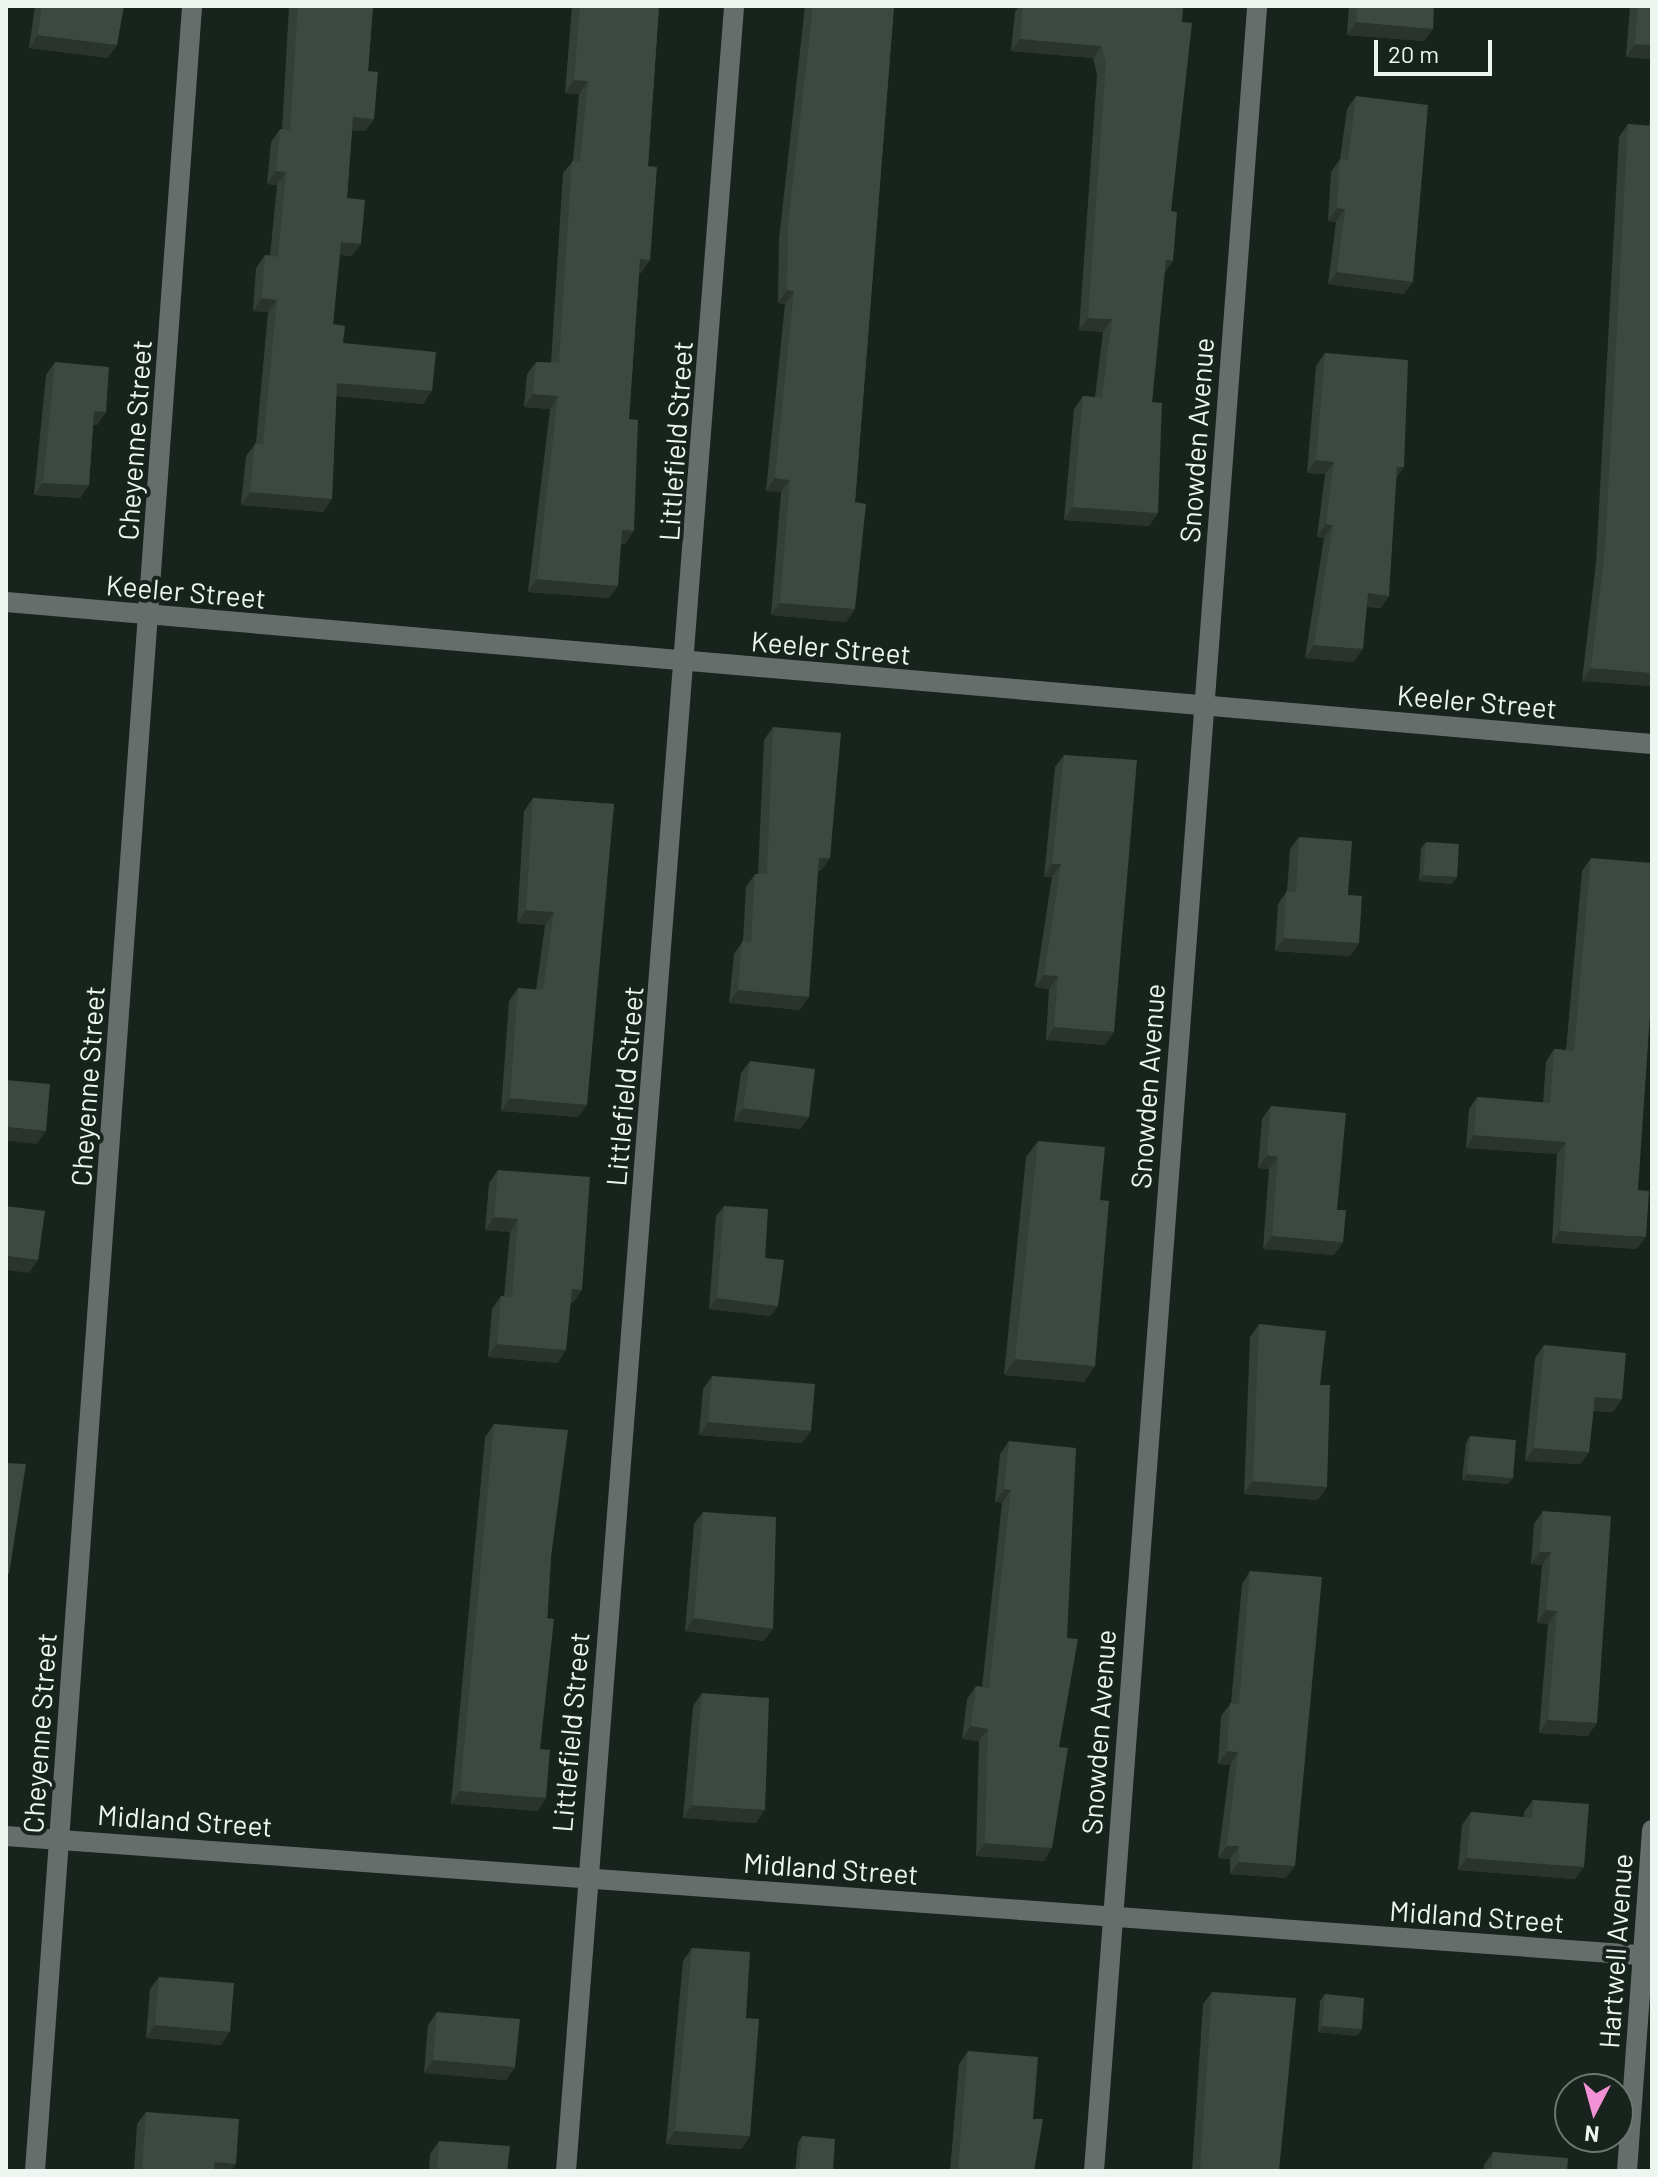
<!DOCTYPE html>
<html>
<head>
<meta charset="utf-8">
<style>
	body { margin:0 }
	#map { position:relative; width:1658px; height:2177px; overflow:hidden; background:#17231c; font-family:Barlow,sans-serif }
	div>[style] { position:absolute }
	.minor>* { height:20px; margin:-10px; padding:0 10px; transform-origin:10px; border-radius:10px; background:#676d6a }
	.wall>* { inset:0; background:#343f38 }
	.shaded-wall>* { inset:0; background:#2a332e }
	.building>* { inset:0; background:#3c4941 }
	span { translate:-50% -50%; white-space:nowrap; text-align:center; line-height:1.15; -webkit-text-stroke:8px #17231c; paint-order:stroke }
	.street-label { font-size:28px; color:#edf5f0 }
	.frame { position:absolute; inset:0; border:8px solid #edf5f0; pointer-events:none }
	.north { position:absolute; left:1554px; top:2073px; width:80px; height:80px; box-sizing:border-box; background:#17231c; border:2px solid #6d7771; border-radius:50%; rotate:186deg; font-size:22px; font-weight:700; line-height:32px; text-align:center; color:#edf5f0 }
	.north::after { content:''; display:block; margin:auto; width:28px; height:36px; background:#f391d6; clip-path:polygon(50% 0,100% 100%,50% 72%,0 100%) }
	.scale { position:absolute; left:1374px; top:40px; width:118px; height:36px; box-sizing:border-box; border:4px solid #edf5f0; border-top:0; padding-left:10px; font-size:24px; line-height:28px; white-space:nowrap; color:#edf5f0; -webkit-text-stroke:6px #17231c; paint-order:stroke }
</style>
</head>
<body>
<div id="map">
	<div class="minor">
		<div style="left:6px;top:602px;width:1652px;rotate:4.93deg"></div>
		<div style="left:6px;top:1836px;width:1650px;rotate:4.17deg"></div>
		<div style="left:35px;top:2171px;width:2171px;rotate:-85.85deg"></div>
		<div style="left:566px;top:2171px;width:2172px;rotate:-85.56deg"></div>
		<div style="left:1094px;top:2171px;width:2171px;rotate:-85.69deg"></div>
		<div style="left:1627px;top:2171px;width:342px;rotate:-85.8deg"></div>
	</div>
	<div class="wall">
		<div style="clip-path:polygon(35px 6px,124px 6px,108px 58px,29px 48px)"></div>
		<div style="clip-path:polygon(289px 6px,373px 6px,368px 71px,374px 119px,365px 131px,352px 130px,347px 198px,352px 256px,340px 255px,333px 324px,343px 343px,423px 404px,336px 396px,332px 499px,323px 512px,241px 505px,246px 456px,256px 443px,268px 312px,253px 311px,256px 268px,265px 255px,270px 256px,277px 185px,267px 184px,271px 142px,280px 129px,282px 130px)"></div>
		<div style="clip-path:polygon(572px 6px,659px 6px,648px 166px,650px 260px,641px 273px,639px 273px,629px 419px,625px 544px,621px 544px,609px 598px,528px 592px,550px 409px,524px 407px,527px 374px,536px 362px,551px 363px,563px 173px,573px 161px,579px 94px,565px 93px)"></div>
		<div style="clip-path:polygon(805px 6px,894px 6px,855px 502px,855px 609px,846px 622px,771px 615px,781px 492px,766px 491px,785px 304px,778px 303px,779px 239px)"></div>
		<div style="clip-path:polygon(1019px 6px,1183px 6px,1164px 273px,1152px 402px,1158px 513px,1149px 526px,1064px 520px,1074px 409px,1083px 396px,1095px 397px,1103px 332px,1079px 330px,1097px 75px,1093px 58px,1011px 51px,1015px 12px)"></div>
		<div style="clip-path:polygon(1349px 6px,1434px 6px,1424px 41px,1347px 35px)"></div>
		<div style="clip-path:polygon(1630px 6px,1652px 6px,1652px 59px,1626px 57px)"></div>
		<div style="clip-path:polygon(1356px 96px,1404px 294px,1328px 284px,1336px 222px,1328px 221px,1331px 172px,1340px 159px,1347px 109px)"></div>
		<div style="clip-path:polygon(1652px 96px,1652px 686px,1582px 681px,1596px 563px,1619px 137px,1628px 124px,1649px 126px)"></div>
		<div style="clip-path:polygon(1325px 353px,1396px 479px,1381px 608px,1367px 607px,1354px 662px,1305px 658px,1324px 538px,1317px 537px,1325px 474px,1307px 473px,1316px 366px)"></div>
		<div style="clip-path:polygon(55px 362px,106px 412px,97px 425px,93px 425px,89px 485px,80px 498px,34px 495px,46px 375px)"></div>
		<div style="clip-path:polygon(773px 727px,821px 871px,818px 871px,800px 1010px,729px 1003px,734px 954px,743px 941px,746px 887px,755px 874px,758px 874px,764px 740px)"></div>
		<div style="clip-path:polygon(1064px 755px,1105px 1045px,1046px 1040px,1049px 989px,1035px 987px,1052px 877px,1044px 877px,1055px 767px)"></div>
		<div style="clip-path:polygon(533px 798px,614px 804px,578px 1117px,501px 1111px,509px 1001px,518px 988px,536px 990px,545px 925px,517px 923px,524px 811px)"></div>
		<div style="clip-path:polygon(1299px 837px,1348px 895px,1359px 943px,1350px 956px,1275px 951px,1278px 904px,1287px 891px,1290px 849px)"></div>
		<div style="clip-path:polygon(1426px 842px,1452px 884px,1419px 881px,1421px 848px)"></div>
		<div style="clip-path:polygon(1591px 858px,1638px 1190px,1637px 1249px,1552px 1243px,1557px 1154px,1466px 1148px,1469px 1109px,1477px 1097px,1543px 1103px,1546px 1062px,1554px 1049px,1566px 1050px,1582px 871px)"></div>
		<div style="clip-path:polygon(750px 1061px,809px 1117px,800px 1129px,734px 1121px,741px 1073px)"></div>
		<div style="clip-path:polygon(1271px 1106px,1337px 1210px,1343px 1242px,1334px 1255px,1263px 1249px,1269px 1169px,1258px 1168px,1262px 1119px)"></div>
		<div style="clip-path:polygon(1038px 1141px,1100px 1200px,1095px 1366px,1084px 1382px,1004px 1375px,1026px 1157px)"></div>
		<div style="clip-path:polygon(498px 1170px,573px 1303px,571px 1303px,558px 1363px,488px 1357px,492px 1309px,501px 1296px,504px 1297px,510px 1232px,485px 1230px,489px 1183px)"></div>
		<div style="clip-path:polygon(724px 1206px,765px 1258px,778px 1306px,770px 1316px,709px 1309px,716px 1216px)"></div>
		<div style="clip-path:polygon(1259px 1324px,1320px 1385px,1318px 1500px,1244px 1494px,1250px 1337px)"></div>
		<div style="clip-path:polygon(1544px 1345px,1622px 1399px,1613px 1412px,1593px 1411px,1589px 1452px,1580px 1464px,1525px 1461px,1535px 1358px)"></div>
		<div style="clip-path:polygon(712px 1376px,802px 1443px,699px 1435px,703px 1389px)"></div>
		<div style="clip-path:polygon(494px 1424px,551px 1557px,540px 1749px,538px 1811px,451px 1804px,485px 1437px)"></div>
		<div style="clip-path:polygon(1470px 1436px,1513px 1478px,1508px 1484px,1462px 1480px,1466px 1443px)"></div>
		<div style="clip-path:polygon(1009px 1441px,1059px 1747px,1044px 1861px,976px 1856px,979px 1741px,962px 1739px,967px 1699px,976px 1686px,982px 1687px,1002px 1503px,995px 1502px,1000px 1454px)"></div>
		<div style="clip-path:polygon(1543px 1511px,1588px 1736px,1539px 1733px,1548px 1624px,1537px 1623px,1542px 1565px,1531px 1564px,1534px 1524px)"></div>
		<div style="clip-path:polygon(703px 1512px,764px 1641px,685px 1631px,694px 1524px)"></div>
		<div style="clip-path:polygon(1250px 1571px,1286px 1878px,1230px 1874px,1230px 1859px,1218px 1858px,1230px 1765px,1218px 1764px,1221px 1716px,1231px 1703px,1242px 1584px)"></div>
		<div style="clip-path:polygon(702px 1693px,756px 1823px,683px 1818px,693px 1706px)"></div>
		<div style="clip-path:polygon(1533px 1800px,1575px 1879px,1458px 1870px,1462px 1825px,1471px 1812px,1524px 1817px,1524px 1812px)"></div>
		<div style="clip-path:polygon(692px 1948px,750px 2136px,741px 2149px,666px 2144px,683px 1961px)"></div>
		<div style="clip-path:polygon(159px 1977px,221px 2045px,146px 2038px,150px 1989px)"></div>
		<div style="clip-path:polygon(1212px 1992px,1279px 2171px,1192px 2171px,1203px 2004px)"></div>
		<div style="clip-path:polygon(1325px 1994px,1362px 2029px,1357px 2036px,1318px 2032px,1320px 2001px)"></div>
		<div style="clip-path:polygon(437px 2012px,515px 2067px,506px 2080px,424px 2073px,428px 2025px)"></div>
		<div style="clip-path:polygon(968px 2051px,1033px 2119px,1034px 2171px,950px 2171px,959px 2064px)"></div>
		<div style="clip-path:polygon(146px 2112px,236px 2164px,231px 2171px,134px 2171px,137px 2124px)"></div>
		<div style="clip-path:polygon(802px 2136px,833px 2171px,795px 2171px,798px 2143px)"></div>
		<div style="clip-path:polygon(439px 2141px,507px 2171px,429px 2171px,430px 2154px)"></div>
		<div style="clip-path:polygon(1493px 2152px,1567px 2171px,1483px 2171px,1484px 2165px)"></div>
	</div>
	<div class="shaded-wall">
		<div style="clip-path:polygon(1356px 22px,1433px 29px,1424px 41px,1347px 35px)"></div>
		<div style="clip-path:polygon(38px 35px,117px 45px,108px 58px,29px 48px)"></div>
		<div style="clip-path:polygon(1020px 39px,1101px 46px,1093px 58px,1011px 51px)"></div>
		<div style="clip-path:polygon(1635px 44px,1652px 45px,1652px 59px,1626px 57px)"></div>
		<div style="clip-path:polygon(574px 80px,588px 81px,579px 94px,565px 93px)"></div>
		<div style="clip-path:polygon(353px 117px,374px 119px,365px 131px,344px 130px)"></div>
		<div style="clip-path:polygon(276px 171px,286px 172px,277px 185px,267px 184px)"></div>
		<div style="clip-path:polygon(1337px 208px,1345px 209px,1336px 222px,1328px 221px)"></div>
		<div style="clip-path:polygon(341px 242px,361px 244px,352px 256px,332px 254px)"></div>
		<div style="clip-path:polygon(640px 259px,650px 260px,641px 273px,631px 272px)"></div>
		<div style="clip-path:polygon(1166px 260px,1173px 261px,1165px 273px)"></div>
		<div style="clip-path:polygon(1337px 272px,1413px 282px,1404px 294px,1328px 284px)"></div>
		<div style="clip-path:polygon(787px 290px,794px 291px,785px 304px,778px 303px)"></div>
		<div style="clip-path:polygon(262px 298px,277px 300px,268px 312px,253px 311px)"></div>
		<div style="clip-path:polygon(1088px 318px,1112px 319px,1103px 332px,1079px 330px)"></div>
		<div style="clip-path:polygon(337px 383px,432px 391px,423px 404px,328px 395px)"></div>
		<div style="clip-path:polygon(533px 394px,558px 396px,550px 409px,524px 407px)"></div>
		<div style="clip-path:polygon(94px 411px,106px 412px,97px 425px,85px 424px)"></div>
		<div style="clip-path:polygon(1316px 460px,1334px 462px,1325px 474px,1307px 473px)"></div>
		<div style="clip-path:polygon(1397px 467px,1404px 467px,1395px 480px)"></div>
		<div style="clip-path:polygon(775px 478px,790px 480px,781px 492px,766px 491px)"></div>
		<div style="clip-path:polygon(43px 483px,89px 485px,80px 498px,34px 495px)"></div>
		<div style="clip-path:polygon(250px 492px,332px 499px,323px 512px,241px 505px)"></div>
		<div style="clip-path:polygon(1073px 507px,1158px 513px,1149px 526px,1064px 520px)"></div>
		<div style="clip-path:polygon(1326px 524px,1333px 525px,1324px 538px,1317px 537px)"></div>
		<div style="clip-path:polygon(622px 530px,634px 531px,625px 544px,613px 543px)"></div>
		<div style="clip-path:polygon(537px 579px,618px 586px,609px 598px,528px 592px)"></div>
		<div style="clip-path:polygon(1368px 593px,1389px 596px,1381px 608px,1360px 606px)"></div>
		<div style="clip-path:polygon(780px 603px,855px 609px,846px 622px,771px 615px)"></div>
		<div style="clip-path:polygon(1314px 645px,1363px 649px,1354px 662px,1305px 658px)"></div>
		<div style="clip-path:polygon(1591px 668px,1652px 673px,1652px 686px,1582px 681px)"></div>
		<div style="clip-path:polygon(819px 858px,830px 858px,821px 871px,810px 870px)"></div>
		<div style="clip-path:polygon(1052px 864px,1061px 864px,1052px 877px,1044px 877px)"></div>
		<div style="clip-path:polygon(1423px 875px,1457px 877px,1452px 884px,1419px 881px)"></div>
		<div style="clip-path:polygon(526px 910px,554px 912px,545px 925px,517px 923px)"></div>
		<div style="clip-path:polygon(1284px 938px,1359px 943px,1350px 956px,1275px 951px)"></div>
		<div style="clip-path:polygon(1044px 975px,1058px 976px,1049px 989px,1035px 987px)"></div>
		<div style="clip-path:polygon(738px 990px,809px 997px,800px 1010px,729px 1003px)"></div>
		<div style="clip-path:polygon(1054px 1027px,1114px 1032px,1105px 1045px,1046px 1040px)"></div>
		<div style="clip-path:polygon(510px 1098px,587px 1105px,578px 1117px,501px 1111px)"></div>
		<div style="clip-path:polygon(743px 1108px,809px 1117px,800px 1129px,734px 1121px)"></div>
		<div style="clip-path:polygon(6px 1127px,46px 1131px,37px 1144px,6px 1141px)"></div>
		<div style="clip-path:polygon(1474px 1135px,1566px 1142px,1557px 1154px,1466px 1148px)"></div>
		<div style="clip-path:polygon(1267px 1155px,1278px 1157px,1269px 1169px,1258px 1168px)"></div>
		<div style="clip-path:polygon(494px 1217px,518px 1219px,510px 1232px,485px 1230px)"></div>
		<div style="clip-path:polygon(1560px 1231px,1646px 1237px,1637px 1249px,1552px 1243px)"></div>
		<div style="clip-path:polygon(1272px 1236px,1343px 1242px,1334px 1255px,1263px 1249px)"></div>
		<div style="clip-path:polygon(6px 1256px,38px 1260px,29px 1273px,6px 1270px)"></div>
		<div style="clip-path:polygon(572px 1289px,582px 1290px,573px 1303px,563px 1302px)"></div>
		<div style="clip-path:polygon(717px 1298px,778px 1306px,770px 1316px,709px 1309px)"></div>
		<div style="clip-path:polygon(497px 1344px,566px 1350px,558px 1363px,488px 1357px)"></div>
		<div style="clip-path:polygon(1015px 1359px,1095px 1366px,1084px 1382px,1004px 1375px)"></div>
		<div style="clip-path:polygon(1595px 1397px,1622px 1399px,1613px 1412px,1586px 1410px)"></div>
		<div style="clip-path:polygon(708px 1422px,811px 1431px,802px 1443px,699px 1435px)"></div>
		<div style="clip-path:polygon(1534px 1448px,1589px 1452px,1580px 1464px,1525px 1461px)"></div>
		<div style="clip-path:polygon(1467px 1474px,1513px 1478px,1508px 1484px,1462px 1480px)"></div>
		<div style="clip-path:polygon(1253px 1481px,1327px 1487px,1318px 1500px,1244px 1494px)"></div>
		<div style="clip-path:polygon(1004px 1489px,1011px 1490px,1002px 1503px,995px 1502px)"></div>
		<div style="clip-path:polygon(1540px 1552px,1551px 1552px,1542px 1565px,1531px 1564px)"></div>
		<div style="clip-path:polygon(1546px 1610px,1557px 1611px,1548px 1624px,1537px 1623px)"></div>
		<div style="clip-path:polygon(694px 1618px,773px 1629px,764px 1641px,685px 1631px)"></div>
		<div style="clip-path:polygon(1548px 1720px,1597px 1723px,1588px 1736px,1539px 1733px)"></div>
		<div style="clip-path:polygon(971px 1726px,988px 1729px,979px 1741px,962px 1739px)"></div>
		<div style="clip-path:polygon(1227px 1751px,1238px 1752px,1230px 1765px,1218px 1764px)"></div>
		<div style="clip-path:polygon(460px 1791px,546px 1798px,538px 1811px,451px 1804px)"></div>
		<div style="clip-path:polygon(692px 1805px,765px 1810px,756px 1823px,683px 1818px)"></div>
		<div style="clip-path:polygon(985px 1843px,1052px 1848px,1044px 1861px,976px 1856px)"></div>
		<div style="clip-path:polygon(1227px 1846px,1239px 1846px,1230px 1859px,1218px 1858px)"></div>
		<div style="clip-path:polygon(1467px 1858px,1584px 1867px,1575px 1879px,1458px 1870px)"></div>
		<div style="clip-path:polygon(1239px 1862px,1295px 1866px,1286px 1878px,1230px 1874px)"></div>
		<div style="clip-path:polygon(155px 2025px,230px 2032px,221px 2045px,146px 2038px)"></div>
		<div style="clip-path:polygon(1322px 2026px,1362px 2029px,1357px 2036px,1318px 2032px)"></div>
		<div style="clip-path:polygon(433px 2060px,515px 2067px,506px 2080px,424px 2073px)"></div>
		<div style="clip-path:polygon(675px 2131px,750px 2136px,741px 2149px,666px 2144px)"></div>
		<div style="clip-path:polygon(215px 2162px,236px 2164px,231px 2171px,208px 2171px)"></div>
	</div>
	<div class="building">
		<div style="clip-path:polygon(42px 6px,124px 6px,117px 45px,38px 35px)"></div>
		<div style="clip-path:polygon(298px 6px,373px 6px,368px 71px,378px 72px,374px 119px,353px 117px,347px 198px,365px 200px,361px 244px,341px 242px,333px 324px,345px 326px,343px 343px,436px 352px,432px 391px,337px 383px,332px 499px,250px 492px,255px 443px,263px 444px,277px 300px,262px 298px,265px 255px,278px 257px,286px 172px,276px 171px,280px 129px,290px 130px)"></div>
		<div style="clip-path:polygon(580px 6px,659px 6px,648px 166px,657px 167px,650px 260px,640px 259px,629px 419px,638px 420px,634px 531px,622px 530px,618px 586px,537px 579px,558px 396px,533px 394px,536px 362px,559px 363px,572px 161px,580px 161px,588px 81px,574px 80px)"></div>
		<div style="clip-path:polygon(813px 6px,894px 6px,855px 502px,866px 504px,855px 609px,780px 603px,790px 480px,775px 478px,794px 291px,787px 290px,788px 226px)"></div>
		<div style="clip-path:polygon(1023px 6px,1183px 6px,1182px 22px,1192px 23px,1171px 211px,1177px 212px,1173px 261px,1166px 260px,1152px 402px,1162px 403px,1158px 513px,1073px 507px,1083px 396px,1102px 398px,1112px 319px,1088px 318px,1106px 62px,1101px 46px,1020px 39px)"></div>
		<div style="clip-path:polygon(1357px 6px,1434px 6px,1433px 29px,1356px 22px)"></div>
		<div style="clip-path:polygon(1638px 6px,1652px 6px,1652px 45px,1635px 44px)"></div>
		<div style="clip-path:polygon(1356px 96px,1428px 105px,1413px 282px,1337px 272px,1345px 209px,1337px 208px,1340px 159px,1348px 160px)"></div>
		<div style="clip-path:polygon(1628px 124px,1652px 126px,1652px 673px,1591px 668px,1605px 550px)"></div>
		<div style="clip-path:polygon(1325px 353px,1408px 360px,1404px 467px,1397px 467px,1389px 596px,1368px 593px,1363px 649px,1314px 645px,1333px 525px,1326px 524px,1334px 462px,1316px 460px)"></div>
		<div style="clip-path:polygon(55px 362px,109px 367px,106px 412px,94px 411px,89px 485px,43px 483px)"></div>
		<div style="clip-path:polygon(773px 727px,841px 733px,830px 858px,819px 858px,809px 997px,738px 990px,742px 941px,751px 942px,755px 874px,767px 874px)"></div>
		<div style="clip-path:polygon(1064px 755px,1137px 760px,1114px 1032px,1054px 1027px,1058px 976px,1044px 975px,1061px 864px,1052px 864px)"></div>
		<div style="clip-path:polygon(533px 798px,614px 804px,587px 1105px,510px 1098px,518px 988px,543px 990px,554px 912px,526px 910px)"></div>
		<div style="clip-path:polygon(1299px 837px,1352px 841px,1348px 895px,1362px 896px,1359px 943px,1284px 938px,1286px 891px,1296px 892px)"></div>
		<div style="clip-path:polygon(1426px 842px,1459px 844px,1457px 877px,1423px 875px)"></div>
		<div style="clip-path:polygon(1591px 858px,1652px 863px,1652px 985px,1638px 1190px,1649px 1191px,1646px 1237px,1560px 1231px,1566px 1142px,1474px 1135px,1477px 1097px,1550px 1103px,1554px 1049px,1574px 1051px)"></div>
		<div style="clip-path:polygon(750px 1061px,815px 1069px,809px 1117px,743px 1108px)"></div>
		<div style="clip-path:polygon(6px 1080px,50px 1084px,46px 1131px,6px 1127px)"></div>
		<div style="clip-path:polygon(1271px 1106px,1346px 1113px,1337px 1210px,1346px 1210px,1343px 1242px,1272px 1236px,1278px 1157px,1267px 1155px)"></div>
		<div style="clip-path:polygon(1038px 1141px,1105px 1147px,1100px 1200px,1109px 1201px,1095px 1366px,1015px 1359px)"></div>
		<div style="clip-path:polygon(498px 1170px,590px 1177px,582px 1290px,572px 1289px,566px 1350px,497px 1344px,501px 1296px,512px 1297px,518px 1219px,494px 1217px)"></div>
		<div style="clip-path:polygon(6px 1206px,45px 1211px,38px 1260px,6px 1256px)"></div>
		<div style="clip-path:polygon(724px 1206px,768px 1209px,765px 1258px,784px 1260px,778px 1306px,717px 1298px)"></div>
		<div style="clip-path:polygon(1259px 1324px,1326px 1331px,1320px 1385px,1330px 1385px,1327px 1487px,1253px 1481px)"></div>
		<div style="clip-path:polygon(1544px 1345px,1626px 1353px,1622px 1399px,1595px 1397px,1589px 1452px,1534px 1448px)"></div>
		<div style="clip-path:polygon(712px 1376px,815px 1384px,811px 1431px,708px 1422px)"></div>
		<div style="clip-path:polygon(494px 1424px,568px 1430px,551px 1557px,547px 1618px,554px 1619px,540px 1749px,550px 1750px,546px 1798px,460px 1791px)"></div>
		<div style="clip-path:polygon(1470px 1436px,1516px 1440px,1513px 1478px,1467px 1474px)"></div>
		<div style="clip-path:polygon(1009px 1441px,1076px 1448px,1067px 1638px,1078px 1639px,1059px 1747px,1068px 1748px,1052px 1848px,985px 1843px,988px 1729px,971px 1726px,976px 1686px,989px 1688px,1011px 1490px,1004px 1489px)"></div>
		<div style="clip-path:polygon(6px 1463px,26px 1464px,9px 1574px,6px 1574px)"></div>
		<div style="clip-path:polygon(1543px 1511px,1611px 1516px,1597px 1723px,1548px 1720px,1557px 1611px,1546px 1610px,1551px 1552px,1540px 1552px)"></div>
		<div style="clip-path:polygon(703px 1512px,776px 1517px,773px 1629px,694px 1618px)"></div>
		<div style="clip-path:polygon(1250px 1571px,1322px 1577px,1295px 1866px,1239px 1862px,1239px 1846px,1227px 1846px,1238px 1752px,1227px 1751px,1230px 1703px,1239px 1704px)"></div>
		<div style="clip-path:polygon(702px 1693px,769px 1698px,765px 1810px,692px 1805px)"></div>
		<div style="clip-path:polygon(1533px 1800px,1589px 1804px,1584px 1867px,1467px 1858px,1471px 1812px,1532px 1818px)"></div>
		<div style="clip-path:polygon(692px 1948px,750px 1952px,746px 2018px,759px 2019px,750px 2136px,675px 2131px)"></div>
		<div style="clip-path:polygon(159px 1977px,234px 1983px,230px 2032px,155px 2025px)"></div>
		<div style="clip-path:polygon(1212px 1992px,1296px 1998px,1279px 2171px,1200px 2171px)"></div>
		<div style="clip-path:polygon(1325px 1994px,1364px 1998px,1362px 2029px,1322px 2026px)"></div>
		<div style="clip-path:polygon(437px 2012px,520px 2019px,515px 2067px,433px 2060px)"></div>
		<div style="clip-path:polygon(968px 2051px,1038px 2057px,1033px 2119px,1043px 2119px,1034px 2171px,958px 2171px)"></div>
		<div style="clip-path:polygon(146px 2112px,239px 2119px,236px 2164px,215px 2162px,214px 2171px,142px 2171px)"></div>
		<div style="clip-path:polygon(802px 2136px,835px 2139px,833px 2171px,799px 2171px)"></div>
		<div style="clip-path:polygon(439px 2141px,510px 2146px,507px 2171px,437px 2171px)"></div>
		<div style="clip-path:polygon(1493px 2152px,1568px 2158px,1567px 2171px,1491px 2171px)"></div>
	</div>
	<div class="street-label">
		<span style="left:134px;top:440px;rotate:-86deg">Cheyenne Street</span>
		<span style="left:1196px;top:440px;rotate:-86deg">Snowden Avenue</span>
		<span style="left:675px;top:441px;rotate:-86deg">Littlefield Street</span>
		<span style="left:186px;top:591px;rotate:5deg">Keeler Street</span>
		<span style="left:831px;top:647px;rotate:5deg">Keeler Street</span>
		<span style="left:1477px;top:701px;rotate:5deg">Keeler Street</span>
		<span style="left:87px;top:1086px;rotate:-86deg">Cheyenne Street</span>
		<span style="left:624px;top:1086px;rotate:-85deg">Littlefield Street</span>
		<span style="left:1147px;top:1086px;rotate:-86deg">Snowden Avenue</span>
		<span style="left:570px;top:1732px;rotate:-85deg">Littlefield Street</span>
		<span style="left:1098px;top:1732px;rotate:-86deg">Snowden Avenue</span>
		<span style="left:39px;top:1733px;rotate:-86deg">Cheyenne Street</span>
		<span style="left:185px;top:1820px;rotate:4deg">Midland Street</span>
		<span style="left:831px;top:1868px;rotate:4deg">Midland Street</span>
		<span style="left:1477px;top:1916px;rotate:4deg">Midland Street</span>
		<span style="left:1615px;top:1951px;rotate:-86deg">Hartwell Avenue</span>
	</div>
	<div class="frame"></div>
	<div class="north">N</div>
	<div class="scale">20 m</div>
</div>
</body>
</html>
